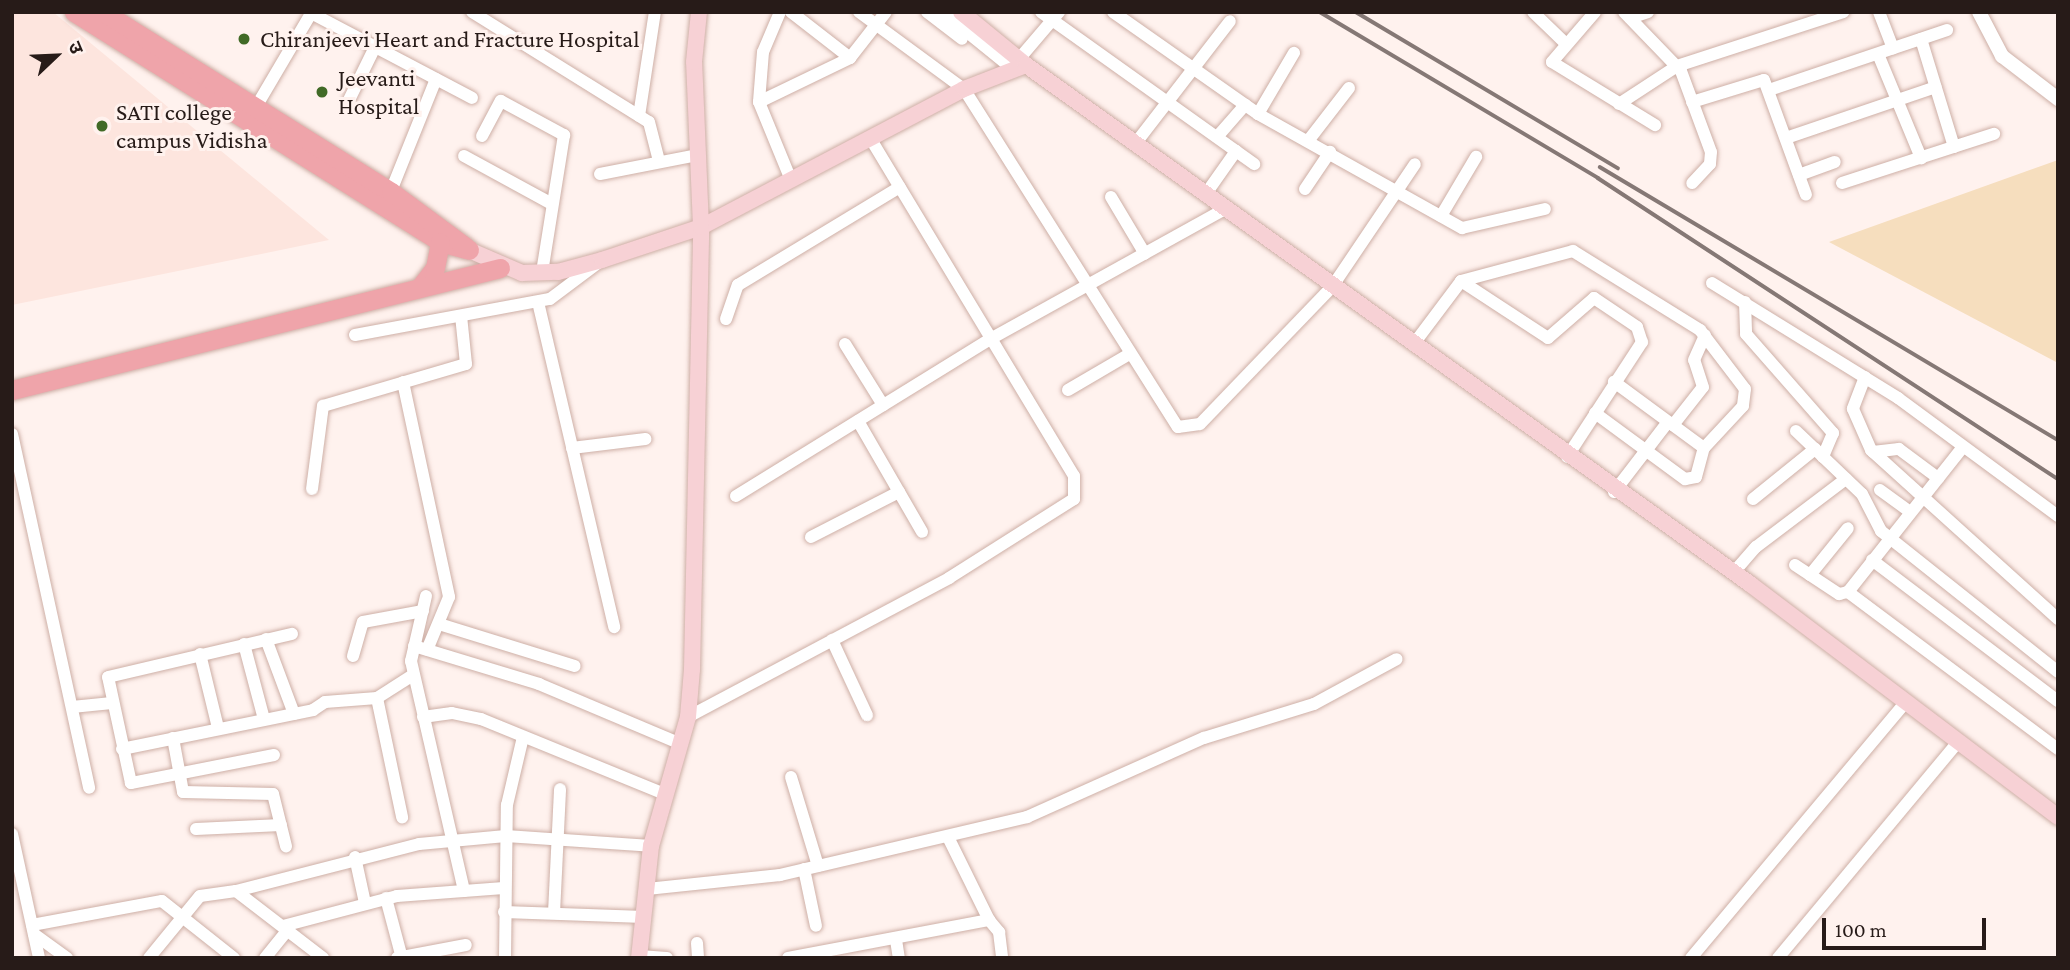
<!DOCTYPE html>
<html>
<head>
<meta charset="utf-8">
<style>
	body { margin:0 }
	#map { position:relative; width:2070px; height:970px; overflow:hidden; background:#fff2ee; font-family:"Crimson Pro","Noto Sans Devanagari",serif }
	div>[style] { position:absolute }
	.built>* { inset:0; background:#fde5de }
	.green>* { inset:0; background:#f6debe }
	.roads { filter:drop-shadow(0 0 2px #ceafa6) drop-shadow(0 0 2px #ceafa6) }
	.minor>* { height:12px; margin:-6px; padding:0 6px; transform-origin:6px; border-radius:6px; background:#fff }
	.tertiary>* { height:14px; margin:-7px; padding:0 7px; transform-origin:7px; border-radius:7px; background:#fff }
	.secondary>* { height:16px; margin:-8px; padding:0 8px; transform-origin:8px; border-radius:8px; background:#f7d1d5 }
	.primary>* { height:19px; margin:-9.5px; padding:0 9.5px; transform-origin:9.5px; border-radius:9.5px; background:#efa4aa }
	.rail>* { height:3.5px; margin:-1.75px; padding:0 1.75px; transform-origin:1.75px; border-radius:1.75px; background:#857875 }
	.dots>* { width:19px; height:19px; translate:-50% -50%; box-sizing:border-box; border:4px solid #fff2ee; border-radius:50% }
	span { translate:-50% -50%; white-space:nowrap; text-align:center; line-height:1.15; -webkit-text-stroke:6px #fff2ee; paint-order:stroke }
	.poi-label { font-size:24px; color:#271b18 }
	.left { translate:0 -50%; text-align:left }
	.frame { position:absolute; inset:0; border:14px solid #271b18; pointer-events:none }
	.north { position:absolute; left:21px; top:21px; width:70px; height:70px; -webkit-text-stroke:5px #fff2ee; paint-order:stroke; rotate:67deg; font-size:19px; font-weight:700; line-height:28px; text-align:center; color:#271b18 }
	.north::after { content:''; display:block; margin:auto; width:24px; height:32px; background:#271b18; clip-path:polygon(50% 0,100% 100%,50% 72%,0 100%) }
	.scale { position:absolute; left:1822px; top:918px; width:164px; height:32px; box-sizing:border-box; border:4px solid #271b18; border-top:0; padding-left:9px; font-size:21px; line-height:24px; white-space:nowrap; color:#271b18; -webkit-text-stroke:5px #fff2ee; paint-order:stroke }
</style>
</head>
<body>
<div id="map">
	<div class="built">
		<div style="clip-path:polygon(12px 12px,53px 12px,329px 240px,12px 305px)"></div>
	</div>
	<div class="green">
		<div style="clip-path:polygon(2058px 160px,2058px 363px,1829px 242px)"></div>
	</div>
	<div class="roads">
		<div class="minor">
			<div style="left:472px;top:12px;width:208px;rotate:31.9deg"></div>
			<div style="left:649px;top:122px;width:40px;rotate:75.6deg"></div>
			<div style="left:780px;top:12px;width:43px;rotate:113deg"></div>
			<div style="left:763px;top:52px;width:50px;rotate:94.6deg"></div>
			<div style="left:759px;top:102px;width:84px;rotate:67.7deg"></div>
			<div style="left:791px;top:12px;width:75px;rotate:37.9deg"></div>
			<div style="left:859px;top:12px;width:130px;rotate:36.3deg"></div>
			<div style="left:964px;top:89px;width:400px;rotate:57.7deg"></div>
			<div style="left:1178px;top:427px;width:22px;rotate:-8deg"></div>
			<div style="left:1200px;top:424px;width:190px;rotate:-46.1deg"></div>
			<div style="left:1332px;top:287px;width:148px;rotate:-56deg"></div>
			<div style="left:927px;top:12px;width:44px;rotate:37.6deg"></div>
			<div style="left:1041px;top:12px;width:262px;rotate:35.5deg"></div>
			<div style="left:1113px;top:12px;width:177px;rotate:35.1deg"></div>
			<div style="left:1258px;top:114px;width:234px;rotate:29.2deg"></div>
			<div style="left:1462px;top:228px;width:85px;rotate:-12.9deg"></div>
			<div style="left:1533px;top:12px;width:45px;rotate:44.1deg"></div>
			<div style="left:1595px;top:12px;width:66px;rotate:130.7deg"></div>
			<div style="left:1552px;top:62px;width:121px;rotate:31.5deg"></div>
			<div style="left:1624px;top:12px;width:82px;rotate:46deg"></div>
			<div style="left:1681px;top:71px;width:86px;rotate:69.7deg"></div>
			<div style="left:1711px;top:152px;width:12px;rotate:95deg"></div>
			<div style="left:1710px;top:164px;width:26px;rotate:133deg"></div>
			<div style="left:1879px;top:12px;width:39px;rotate:69deg"></div>
			<div style="left:311px;top:13px;width:182px;rotate:27.8deg"></div>
			<div style="left:1630px;top:18px;width:19px;rotate:-18deg"></div>
			<div style="left:1921px;top:39px;width:113px;rotate:73deg"></div>
			<div style="left:1878px;top:54px;width:113px;rotate:67.5deg"></div>
			<div style="left:1019px;top:59px;width:62px;rotate:-49.6deg"></div>
			<div style="left:1769px;top:90px;width:188px;rotate:-18.6deg"></div>
			<div style="left:349px;top:100px;width:59px;rotate:-63.9deg"></div>
			<div style="left:759px;top:102px;width:101px;rotate:-25.8deg"></div>
			<div style="left:850px;top:58px;width:58px;rotate:-52deg"></div>
			<div style="left:1692px;top:102px;width:75px;rotate:-17deg"></div>
			<div style="left:1764px;top:80px;width:122px;rotate:69.9deg"></div>
			<div style="left:1619px;top:104px;width:69px;rotate:-33.2deg"></div>
			<div style="left:1677px;top:66px;width:175px;rotate:-18deg"></div>
			<div style="left:253px;top:112px;width:116px;rotate:-59.5deg"></div>
			<div style="left:1258px;top:114px;width:71px;rotate:-59.5deg"></div>
			<div style="left:639px;top:116px;width:105px;rotate:-81.3deg"></div>
			<div style="left:482px;top:136px;width:40px;rotate:-62deg"></div>
			<div style="left:501px;top:101px;width:72px;rotate:28.4deg"></div>
			<div style="left:564px;top:135px;width:140px;rotate:99.1deg"></div>
			<div style="left:1217px;top:137px;width:43px;rotate:-48.8deg"></div>
			<div style="left:1786px;top:138px;width:158px;rotate:-18.8deg"></div>
			<div style="left:1308px;top:141px;width:67px;rotate:-52.3deg"></div>
			<div style="left:1135px;top:144px;width:155px;rotate:-52.3deg"></div>
			<div style="left:464px;top:156px;width:100px;rotate:28.6deg"></div>
			<div style="left:600px;top:174px;width:100px;rotate:-11deg"></div>
			<div style="left:1799px;top:175px;width:38px;rotate:-20deg"></div>
			<div style="left:1842px;top:183px;width:160px;rotate:-17.9deg"></div>
			<div style="left:1305px;top:189px;width:45px;rotate:-56deg"></div>
			<div style="left:1205px;top:195px;width:54px;rotate:-54.8deg"></div>
			<div style="left:389px;top:196px;width:126px;rotate:-68.1deg"></div>
			<div style="left:1111px;top:197px;width:66px;rotate:59.2deg"></div>
			<div style="left:1441px;top:216px;width:69px;rotate:-59.3deg"></div>
			<div style="left:1461px;top:281px;width:104px;rotate:33.2deg"></div>
			<div style="left:1548px;top:338px;width:61px;rotate:-41deg"></div>
			<div style="left:1594px;top:298px;width:52px;rotate:34deg"></div>
			<div style="left:1637px;top:327px;width:16px;rotate:72deg"></div>
			<div style="left:1642px;top:342px;width:137px;rotate:123.1deg"></div>
			<div style="left:1712px;top:283px;width:219px;rotate:31.7deg"></div>
			<div style="left:1898px;top:398px;width:199px;rotate:36.4deg"></div>
			<div style="left:538px;top:302px;width:334px;rotate:76.8deg"></div>
			<div style="left:1745px;top:302px;width:32px;rotate:88deg"></div>
			<div style="left:1746px;top:334px;width:132px;rotate:48.7deg"></div>
			<div style="left:1833px;top:433px;width:26px;rotate:113deg"></div>
			<div style="left:726px;top:319px;width:36px;rotate:-71deg"></div>
			<div style="left:738px;top:285px;width:189px;rotate:-31.2deg"></div>
			<div style="left:355px;top:335px;width:198px;rotate:-10.5deg"></div>
			<div style="left:550px;top:299px;width:65px;rotate:-36.9deg"></div>
			<div style="left:845px;top:344px;width:72px;rotate:58.1deg"></div>
			<div style="left:1413px;top:345px;width:80px;rotate:-53.1deg"></div>
			<div style="left:1461px;top:281px;width:116px;rotate:-15deg"></div>
			<div style="left:1573px;top:251px;width:150px;rotate:31.9deg"></div>
			<div style="left:1700px;top:330px;width:74px;rotate:52.7deg"></div>
			<div style="left:1745px;top:389px;width:17px;rotate:97deg"></div>
			<div style="left:1743px;top:406px;width:57px;rotate:132.9deg"></div>
			<div style="left:1865px;top:377px;width:34px;rotate:111deg"></div>
			<div style="left:1853px;top:409px;width:45px;rotate:66.3deg"></div>
			<div style="left:1871px;top:450px;width:252px;rotate:42.1deg"></div>
			<div style="left:403px;top:382px;width:220px;rotate:77.9deg"></div>
			<div style="left:449px;top:597px;width:57px;rotate:112.5deg"></div>
			<div style="left:1068px;top:390px;width:69px;rotate:-30.3deg"></div>
			<div style="left:1595px;top:413px;width:112px;rotate:36.3deg"></div>
			<div style="left:1685px;top:479px;width:11px;rotate:-10deg"></div>
			<div style="left:1696px;top:477px;width:30px;rotate:-75deg"></div>
			<div style="left:1704px;top:448px;width:112px;rotate:-143.7deg"></div>
			<div style="left:858px;top:421px;width:128px;rotate:60deg"></div>
			<div style="left:1673px;top:425px;width:48px;rotate:-51.7deg"></div>
			<div style="left:1703px;top:387px;width:28px;rotate:-108deg"></div>
			<div style="left:1694px;top:360px;width:27px;rotate:-66deg"></div>
			<div style="left:1796px;top:431px;width:91px;rotate:43.7deg"></div>
			<div style="left:1862px;top:494px;width:42px;rotate:62.8deg"></div>
			<div style="left:1881px;top:531px;width:226px;rotate:38.5deg"></div>
			<div style="left:12px;top:434px;width:362px;rotate:77.7deg"></div>
			<div style="left:572px;top:448px;width:74px;rotate:-7deg"></div>
			<div style="left:1873px;top:452px;width:26px;rotate:-7deg"></div>
			<div style="left:1899px;top:449px;width:49px;rotate:36.6deg"></div>
			<div style="left:312px;top:489px;width:84px;rotate:-82.5deg"></div>
			<div style="left:323px;top:406px;width:149px;rotate:-16.4deg"></div>
			<div style="left:466px;top:364px;width:48px;rotate:-95.9deg"></div>
			<div style="left:1880px;top:490px;width:37px;rotate:36deg"></div>
			<div style="left:1614px;top:492px;width:88px;rotate:-52.4deg"></div>
			<div style="left:736px;top:496px;width:301px;rotate:-31.7deg"></div>
			<div style="left:992px;top:338px;width:266px;rotate:-29deg"></div>
			<div style="left:1753px;top:499px;width:80px;rotate:-38.9deg"></div>
			<div style="left:811px;top:537px;width:99px;rotate:-27.1deg"></div>
			<div style="left:1872px;top:560px;width:233px;rotate:37.2deg"></div>
			<div style="left:1795px;top:565px;width:53px;rotate:33.4deg"></div>
			<div style="left:1839px;top:594px;width:9px;rotate:-13deg"></div>
			<div style="left:1848px;top:592px;width:185px;rotate:-51.6deg"></div>
			<div style="left:1734px;top:572px;width:33px;rotate:-49deg"></div>
			<div style="left:1756px;top:547px;width:113px;rotate:-37.1deg"></div>
			<div style="left:1810px;top:575px;width:60px;rotate:-51deg"></div>
			<div style="left:1848px;top:592px;width:262px;rotate:36.8deg"></div>
			<div style="left:426px;top:596px;width:67px;rotate:103deg"></div>
			<div style="left:411px;top:661px;width:236px;rotate:77deg"></div>
			<div style="left:439px;top:624px;width:142px;rotate:17.2deg"></div>
			<div style="left:266px;top:639px;width:80px;rotate:69.5deg"></div>
			<div style="left:832px;top:640px;width:83px;rotate:65deg"></div>
			<div style="left:244px;top:644px;width:78px;rotate:75.1deg"></div>
			<div style="left:414px;top:646px;width:131px;rotate:16.9deg"></div>
			<div style="left:539px;top:684px;width:152px;rotate:22.9deg"></div>
			<div style="left:200px;top:654px;width:76px;rotate:76.3deg"></div>
			<div style="left:353px;top:656px;width:35px;rotate:-74deg"></div>
			<div style="left:363px;top:622px;width:61px;rotate:-10.4deg"></div>
			<div style="left:377px;top:698px;width:122px;rotate:78.1deg"></div>
			<div style="left:72px;top:707px;width:40px;rotate:-5.7deg"></div>
			<div style="left:423px;top:717px;width:29px;rotate:-8deg"></div>
			<div style="left:452px;top:713px;width:30px;rotate:12deg"></div>
			<div style="left:481px;top:719px;width:199px;rotate:22.2deg"></div>
			<div style="left:688px;top:717px;width:296px;rotate:-28deg"></div>
			<div style="left:949px;top:578px;width:148px;rotate:-32.3deg"></div>
			<div style="left:1074px;top:499px;width:23px;rotate:-90deg"></div>
			<div style="left:1074px;top:476px;width:395px;rotate:-121.1deg"></div>
			<div style="left:173px;top:738px;width:55px;rotate:79.5deg"></div>
			<div style="left:183px;top:792px;width:90px;rotate:1.3deg"></div>
			<div style="left:273px;top:794px;width:54px;rotate:76deg"></div>
			<div style="left:122px;top:749px;width:195px;rotate:-11.5deg"></div>
			<div style="left:313px;top:710px;width:14px;rotate:-34deg"></div>
			<div style="left:325px;top:702px;width:52px;rotate:-4.4deg"></div>
			<div style="left:377px;top:698px;width:43px;rotate:-32.6deg"></div>
			<div style="left:274px;top:755px;width:146px;rotate:168.9deg"></div>
			<div style="left:131px;top:783px;width:108px;rotate:-102.2deg"></div>
			<div style="left:108px;top:677px;width:189px;rotate:-13.2deg"></div>
			<div style="left:791px;top:777px;width:93px;rotate:73.1deg"></div>
			<div style="left:196px;top:829px;width:85px;rotate:-2.7deg"></div>
			<div style="left:12px;top:834px;width:127px;rotate:77.7deg"></div>
			<div style="left:948px;top:837px;width:93px;rotate:63.7deg"></div>
			<div style="left:355px;top:857px;width:47px;rotate:77.7deg"></div>
			<div style="left:804px;top:869px;width:58px;rotate:78.1deg"></div>
			<div style="left:647px;top:889px;width:134px;rotate:-6deg"></div>
			<div style="left:780px;top:875px;width:254px;rotate:-13.2deg"></div>
			<div style="left:1027px;top:817px;width:194px;rotate:-24.1deg"></div>
			<div style="left:1204px;top:738px;width:115px;rotate:-17.2deg"></div>
			<div style="left:1314px;top:704px;width:94px;rotate:-28.5deg"></div>
			<div style="left:236px;top:891px;width:189px;rotate:-14.4deg"></div>
			<div style="left:419px;top:844px;width:87px;rotate:-5.3deg"></div>
			<div style="left:506px;top:836px;width:145px;rotate:3.9deg"></div>
			<div style="left:386px;top:898px;width:62px;rotate:75.1deg"></div>
			<div style="left:504px;top:912px;width:140px;rotate:2deg"></div>
			<div style="left:554px;top:913px;width:124px;rotate:-87.2deg"></div>
			<div style="left:32px;top:925px;width:132px;rotate:-10.5deg"></div>
			<div style="left:162px;top:901px;width:92px;rotate:38.4deg"></div>
			<div style="left:283px;top:926px;width:118px;rotate:-14.7deg"></div>
			<div style="left:397px;top:896px;width:107px;rotate:-4.3deg"></div>
			<div style="left:34px;top:934px;width:41px;rotate:36deg"></div>
			<div style="left:896px;top:940px;width:18px;rotate:81deg"></div>
			<div style="left:697px;top:943px;width:15px;rotate:86deg"></div>
			<div style="left:639px;top:956px;width:28px;rotate:4deg"></div>
			<div style="left:149px;top:958px;width:80px;rotate:-50.6deg"></div>
			<div style="left:200px;top:896px;width:36px;rotate:-8deg"></div>
			<div style="left:236px;top:891px;width:110px;rotate:37.6deg"></div>
			<div style="left:265px;top:958px;width:36px;rotate:-51deg"></div>
			<div style="left:397px;top:958px;width:70px;rotate:-10.7deg"></div>
			<div style="left:505px;top:958px;width:153px;rotate:-89.3deg"></div>
			<div style="left:507px;top:805px;width:70px;rotate:-76.8deg"></div>
			<div style="left:788px;top:958px;width:205px;rotate:-10.7deg"></div>
			<div style="left:989px;top:920px;width:16px;rotate:50deg"></div>
			<div style="left:999px;top:932px;width:26px;rotate:83deg"></div>
			<div style="left:1691px;top:958px;width:334px;rotate:-50deg"></div>
			<div style="left:1778px;top:958px;width:281px;rotate:-50.2deg"></div>
		</div>
		<div class="tertiary">
			<div style="left:944px;top:12px;width:87px;rotate:39deg"></div>
			<div style="left:1979px;top:12px;width:50px;rotate:62.4deg"></div>
			<div style="left:2002px;top:56px;width:71px;rotate:37.5deg"></div>
		</div>
		<div class="secondary">
			<div style="left:961px;top:12px;width:84px;rotate:39.2deg"></div>
			<div style="left:469px;top:250px;width:58px;rotate:23.5deg"></div>
			<div style="left:522px;top:273px;width:36px;rotate:-2deg"></div>
			<div style="left:558px;top:272px;width:46px;rotate:-15.3deg"></div>
			<div style="left:602px;top:260px;width:104px;rotate:-18.4deg"></div>
			<div style="left:701px;top:227px;width:297px;rotate:-27.7deg"></div>
			<div style="left:964px;top:89px;width:66px;rotate:-21.2deg"></div>
			<div style="left:1026px;top:65px;width:891px;rotate:35.63deg"></div>
			<div style="left:1750px;top:584px;width:386px;rotate:37.1deg"></div>
			<div style="left:639px;top:958px;width:113px;rotate:-83.9deg"></div>
			<div style="left:651px;top:846px;width:134px;rotate:-74deg"></div>
			<div style="left:688px;top:717px;width:48px;rotate:-85.2deg"></div>
			<div style="left:692px;top:669px;width:442px;rotate:-88.8deg"></div>
			<div style="left:701px;top:227px;width:165px;rotate:-92.4deg"></div>
			<div style="left:694px;top:62px;width:50px;rotate:-84.3deg"></div>
		</div>
		<div class="primary">
			<div style="left:74px;top:12px;width:432px;rotate:32.1deg"></div>
			<div style="left:440px;top:242px;width:30px;rotate:15deg"></div>
			<div style="left:103px;top:12px;width:340px;rotate:32deg"></div>
			<div style="left:391px;top:192px;width:93px;rotate:36.3deg"></div>
			<div style="left:420px;top:287px;width:24px;rotate:-52deg"></div>
			<div style="left:435px;top:268px;width:26px;rotate:-79deg"></div>
			<div style="left:12px;top:390px;width:503px;rotate:-14.04deg"></div>
		</div>
	</div>
	<div class="rail">
		<div style="left:1320px;top:12px;width:324px;rotate:30.8deg"></div>
		<div style="left:1598px;top:178px;width:550px;rotate:33.2deg"></div>
		<div style="left:1356px;top:12px;width:305px;rotate:30.8deg"></div>
		<div style="left:1600px;top:167px;width:533px;rotate:30.8deg"></div>
	</div>
	<div class="dots">
		<div style="left:244px;top:39px;background:#416a26"></div>
		<div style="left:322px;top:92px;background:#416a26"></div>
		<div style="left:102px;top:126px;background:#416a26"></div>
	</div>
	<div class="poi-label">
		<span class="left" style="left:260px;top:39px">Chiranjeevi Heart and Fracture Hospital</span>
		<span class="left" style="left:338px;top:92px">Jeevanti<br>Hospital</span>
		<span class="left" style="left:116px;top:126px">SATI college<br>campus Vidisha</span>
	</div>
	<div class="frame"></div>
	<div class="north">उ</div>
	<div class="scale">100 m</div>
</div>
</body>
</html>
